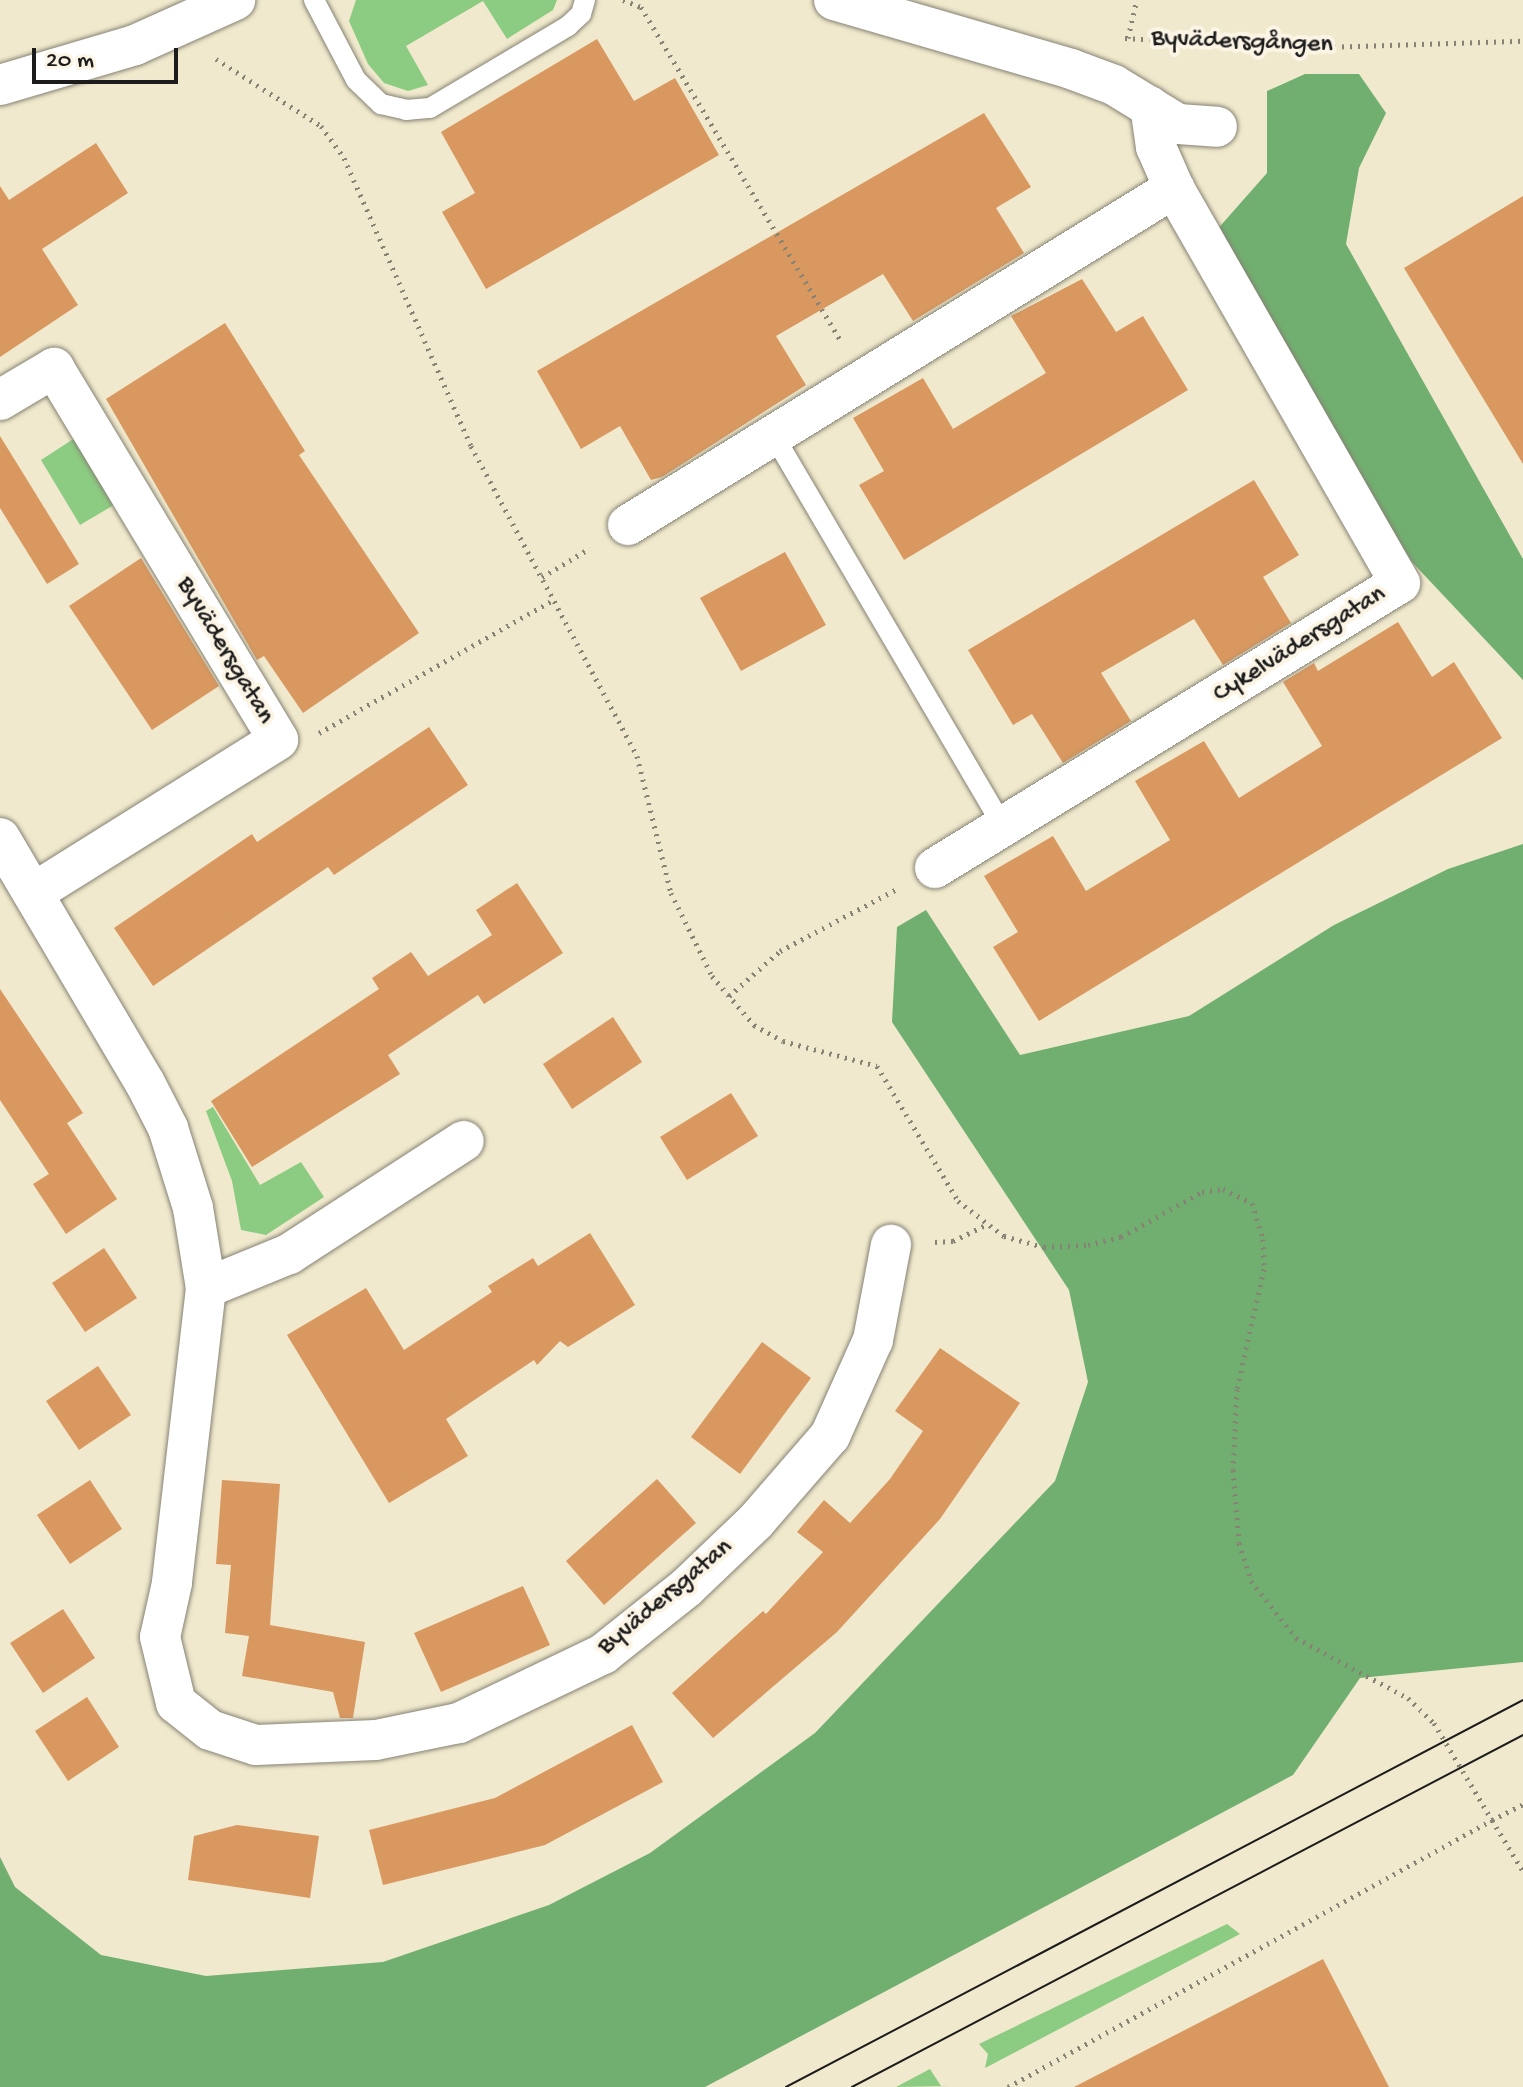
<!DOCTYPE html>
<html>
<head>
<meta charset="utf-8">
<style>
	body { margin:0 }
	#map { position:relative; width:1523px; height:2087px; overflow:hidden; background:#f0e9cd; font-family:"Gochi Hand",sans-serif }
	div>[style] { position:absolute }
	.green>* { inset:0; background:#8ccb82 }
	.forest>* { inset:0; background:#71af70 }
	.building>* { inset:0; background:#d89860 }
	.path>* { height:5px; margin-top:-2.5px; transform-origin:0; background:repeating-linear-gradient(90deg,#868274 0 2px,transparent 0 8px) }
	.roads { filter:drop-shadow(0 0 2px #868274) drop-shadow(0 0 2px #868274) }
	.service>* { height:20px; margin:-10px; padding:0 10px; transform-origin:10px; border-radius:10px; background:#fff }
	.minor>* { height:40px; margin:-20px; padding:0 20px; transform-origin:20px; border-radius:20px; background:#fff }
	.tram>* { height:2px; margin:-1px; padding:0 1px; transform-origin:1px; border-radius:1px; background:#1c1c1c }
	span { translate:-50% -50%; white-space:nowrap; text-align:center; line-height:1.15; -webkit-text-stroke:8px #fcf5e5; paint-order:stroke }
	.street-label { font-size:26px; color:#1c1c1c }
	.scale { position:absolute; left:32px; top:48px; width:146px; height:36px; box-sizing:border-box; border:4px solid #1c1c1c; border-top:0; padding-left:10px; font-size:24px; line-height:28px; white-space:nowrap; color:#1c1c1c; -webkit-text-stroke:6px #fcf5e5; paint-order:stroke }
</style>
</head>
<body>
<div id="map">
	<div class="green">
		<div style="clip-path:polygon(356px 0,557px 0,553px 10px,507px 39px,483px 1px,406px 46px,428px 85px,408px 91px,384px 83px,368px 64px,349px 21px)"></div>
		<div style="clip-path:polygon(81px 434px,124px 499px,80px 525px,41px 460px)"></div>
		<div style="clip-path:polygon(213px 1107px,260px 1185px,301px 1162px,324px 1197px,266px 1235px,241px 1230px,232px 1181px,206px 1111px)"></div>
		<div style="clip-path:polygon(1227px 1924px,1240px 1934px,985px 2068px,988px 2054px,979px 2044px)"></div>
		<div style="clip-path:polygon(930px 2069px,941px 2086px,949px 2086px,896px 2087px)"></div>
	</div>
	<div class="forest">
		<div style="clip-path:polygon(1305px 74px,1359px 74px,1386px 113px,1359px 168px,1346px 244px,1523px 559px,1523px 680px,1411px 561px,1215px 232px,1267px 173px,1267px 91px)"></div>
		<div style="clip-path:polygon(1523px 844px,1523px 1662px,1360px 1678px,1293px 1775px,705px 2087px,0 2087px,0 1857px,15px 1887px,101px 1955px,206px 1976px,383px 1962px,549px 1905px,650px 1853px,815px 1733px,1055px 1481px,1088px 1382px,1069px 1290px,892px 1022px,897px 927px,926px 910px,1020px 1055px,1189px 1016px,1334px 925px,1448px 869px)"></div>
	</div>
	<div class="building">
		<div style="clip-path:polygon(597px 39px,634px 101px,675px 78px,719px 155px,486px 289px,442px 212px,475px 193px,441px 132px)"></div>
		<div style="clip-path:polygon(984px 113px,1031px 187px,996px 208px,1024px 253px,913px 321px,883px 274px,776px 336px,806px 385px,662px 477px,651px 480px,620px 426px,581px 449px,537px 371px)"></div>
		<div style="clip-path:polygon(96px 143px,128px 193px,42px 249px,78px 305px,0 357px,0 186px,9px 200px)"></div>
		<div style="clip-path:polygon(1523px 196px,1523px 464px,1404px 268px)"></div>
		<div style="clip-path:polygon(1082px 279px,1116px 332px,1143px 316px,1188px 390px,904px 560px,859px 485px,884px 471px,853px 418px,923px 378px,953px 429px,1046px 373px,1011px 316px)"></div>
		<div style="clip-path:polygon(225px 323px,305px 451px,299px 455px,419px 633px,303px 713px,264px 656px,257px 660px,106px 399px)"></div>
		<div style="clip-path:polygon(0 436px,79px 564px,47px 584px,0 508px)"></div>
		<div style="clip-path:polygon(1254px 480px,1299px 555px,1263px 577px,1291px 623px,1223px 665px,1194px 619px,1101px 673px,1131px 721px,1063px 763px,1032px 714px,1013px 725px,968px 650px)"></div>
		<div style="clip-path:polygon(785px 552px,826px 625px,741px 671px,700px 598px)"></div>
		<div style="clip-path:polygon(141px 558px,219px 686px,152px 730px,69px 606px)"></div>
		<div style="clip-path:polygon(1398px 622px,1432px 677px,1454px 662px,1502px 738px,1039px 1021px,993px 947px,1018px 932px,984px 876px,1053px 836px,1086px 891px,1170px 840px,1135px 781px,1204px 741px,1239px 798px,1322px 746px,1283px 682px,1314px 663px,1318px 671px)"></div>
		<div style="clip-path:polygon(429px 727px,468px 785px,334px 875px,328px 867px,153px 986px,114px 928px,252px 834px,257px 842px)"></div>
		<div style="clip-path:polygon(517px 883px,563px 953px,484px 1004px,478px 995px,388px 1055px,400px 1074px,252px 1167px,211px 1101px,379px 989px,372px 978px,411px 952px,428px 976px,492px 935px,476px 910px)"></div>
		<div style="clip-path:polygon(0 989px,83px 1113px,67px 1123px,117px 1199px,66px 1234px,33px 1184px,49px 1174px,0 1100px)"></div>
		<div style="clip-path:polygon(613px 1017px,642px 1062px,572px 1109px,543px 1064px)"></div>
		<div style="clip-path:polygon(731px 1093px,758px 1136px,687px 1180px,660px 1137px)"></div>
		<div style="clip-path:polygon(590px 1233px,635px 1305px,568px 1347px,560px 1341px,537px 1365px,534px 1360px,446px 1419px,468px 1456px,389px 1503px,287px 1335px,366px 1288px,404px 1350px,492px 1292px,488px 1286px,533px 1258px,538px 1266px)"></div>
		<div style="clip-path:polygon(104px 1248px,137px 1298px,85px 1332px,52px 1283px)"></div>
		<div style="clip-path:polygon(762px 1342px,811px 1378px,740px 1474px,691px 1437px)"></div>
		<div style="clip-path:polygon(940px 1348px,1020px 1403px,940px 1519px,837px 1632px,713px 1738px,672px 1693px,763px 1611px,766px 1614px,823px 1552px,797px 1532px,824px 1500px,850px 1523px,890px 1479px,923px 1431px,895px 1411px)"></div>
		<div style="clip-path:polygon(98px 1366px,131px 1415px,79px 1450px,46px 1401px)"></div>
		<div style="clip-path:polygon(657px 1479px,696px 1523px,604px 1605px,566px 1561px)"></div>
		<div style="clip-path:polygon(90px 1480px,122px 1529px,70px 1564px,37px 1515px)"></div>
		<div style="clip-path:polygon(222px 1480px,280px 1484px,270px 1625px,365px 1642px,353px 1718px,340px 1718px,333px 1692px,242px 1676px,249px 1636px,225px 1633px,231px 1565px,216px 1564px)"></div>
		<div style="clip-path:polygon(523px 1586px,550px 1645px,441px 1692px,414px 1633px)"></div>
		<div style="clip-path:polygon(63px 1609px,95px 1658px,43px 1693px,10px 1643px)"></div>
		<div style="clip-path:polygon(87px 1697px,119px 1747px,68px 1781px,35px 1731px)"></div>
		<div style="clip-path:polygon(632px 1725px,663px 1782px,545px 1845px,383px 1885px,369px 1830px,495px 1798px)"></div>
		<div style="clip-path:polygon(237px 1825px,319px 1836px,310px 1898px,188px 1880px,194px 1836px)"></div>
		<div style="clip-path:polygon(1323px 1959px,1389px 2087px,1074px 2087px)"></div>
	</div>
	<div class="path">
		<div style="left:623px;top:0;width:19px;rotate:21deg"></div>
		<div style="left:641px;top:7px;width:389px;rotate:59.1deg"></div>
		<div style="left:1125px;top:38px;width:169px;rotate:3.4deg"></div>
		<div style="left:1294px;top:48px;width:229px;rotate:-1.8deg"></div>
		<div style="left:1128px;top:38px;width:39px;rotate:-77deg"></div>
		<div style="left:216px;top:59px;width:125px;rotate:32.5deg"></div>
		<div style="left:321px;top:126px;width:39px;rotate:54deg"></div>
		<div style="left:344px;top:158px;width:315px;rotate:66.2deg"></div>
		<div style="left:471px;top:446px;width:352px;rotate:61.8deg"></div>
		<div style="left:637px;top:756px;width:141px;rotate:76.1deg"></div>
		<div style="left:671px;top:893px;width:93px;rotate:63.7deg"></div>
		<div style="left:712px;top:976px;width:65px;rotate:49.4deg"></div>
		<div style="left:754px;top:1025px;width:33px;rotate:29deg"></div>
		<div style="left:783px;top:1041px;width:97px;rotate:14.9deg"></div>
		<div style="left:877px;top:1066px;width:157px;rotate:59deg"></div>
		<div style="left:958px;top:1201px;width:58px;rotate:37.3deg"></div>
		<div style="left:1004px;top:1236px;width:41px;rotate:15.4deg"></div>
		<div style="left:1044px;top:1247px;width:44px;rotate:-2.6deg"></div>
		<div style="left:1088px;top:1245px;width:34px;rotate:-14deg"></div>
		<div style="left:1121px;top:1237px;width:93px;rotate:-29.1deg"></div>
		<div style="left:1202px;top:1192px;width:21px;rotate:-8deg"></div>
		<div style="left:1223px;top:1189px;width:32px;rotate:26deg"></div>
		<div style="left:1252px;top:1203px;width:38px;rotate:73deg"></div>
		<div style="left:1263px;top:1239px;width:30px;rotate:88deg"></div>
		<div style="left:1264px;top:1269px;width:123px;rotate:102.7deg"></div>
		<div style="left:1237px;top:1389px;width:81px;rotate:92.8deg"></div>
		<div style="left:1233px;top:1470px;width:73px;rotate:85.3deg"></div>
		<div style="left:1239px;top:1543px;width:40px;rotate:72deg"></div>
		<div style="left:1251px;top:1581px;width:73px;rotate:51.7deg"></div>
		<div style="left:1296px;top:1638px;width:127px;rotate:28.2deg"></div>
		<div style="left:1408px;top:1698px;width:36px;rotate:44deg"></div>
		<div style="left:1434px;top:1723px;width:113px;rotate:59.1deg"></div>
		<div style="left:1492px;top:1820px;width:35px;rotate:-27deg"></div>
		<div style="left:542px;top:577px;width:56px;rotate:-31.1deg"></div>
		<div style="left:319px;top:733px;width:271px;rotate:-29.6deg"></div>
		<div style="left:729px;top:996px;width:68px;rotate:-41.4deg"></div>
		<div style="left:780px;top:951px;width:135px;rotate:-27.9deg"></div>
		<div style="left:935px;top:1242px;width:18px;rotate:-3deg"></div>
		<div style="left:953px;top:1241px;width:37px;rotate:-26deg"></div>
		<div style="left:1008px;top:2087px;width:553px;rotate:-28.88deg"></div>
		<div style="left:1492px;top:1820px;width:60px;rotate:58.7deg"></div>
	</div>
	<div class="roads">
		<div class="service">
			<div style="left:314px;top:0;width:90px;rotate:62.3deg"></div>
			<div style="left:356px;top:80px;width:35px;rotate:44deg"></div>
			<div style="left:381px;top:104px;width:26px;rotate:13deg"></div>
			<div style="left:406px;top:110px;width:24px;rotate:-5deg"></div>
			<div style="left:430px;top:108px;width:161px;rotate:-30.7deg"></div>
			<div style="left:568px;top:26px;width:18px;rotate:-43deg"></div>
			<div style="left:581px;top:14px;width:15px;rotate:-74deg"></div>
			<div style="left:774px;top:436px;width:454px;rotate:59.6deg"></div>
		</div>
		<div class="minor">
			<div style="left:834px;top:0;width:247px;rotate:16.2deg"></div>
			<div style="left:1071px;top:69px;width:46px;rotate:20.4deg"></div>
			<div style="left:1114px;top:85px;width:75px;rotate:31.4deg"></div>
			<div style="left:1178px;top:124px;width:39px;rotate:4deg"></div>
			<div style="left:0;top:85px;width:141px;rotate:-16.5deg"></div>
			<div style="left:135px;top:45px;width:110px;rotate:-24.2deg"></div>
			<div style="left:0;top:400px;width:63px;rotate:-30.7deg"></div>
			<div style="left:54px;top:368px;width:434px;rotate:58.9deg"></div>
			<div style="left:278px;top:740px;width:289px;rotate:148deg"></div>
			<div style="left:628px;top:525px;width:642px;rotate:-31.68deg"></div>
			<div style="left:0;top:838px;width:285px;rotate:59.4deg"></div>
			<div style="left:145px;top:1083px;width:51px;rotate:62.9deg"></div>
			<div style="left:168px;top:1128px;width:84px;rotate:72.6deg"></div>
			<div style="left:193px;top:1208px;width:81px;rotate:80.8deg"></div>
			<div style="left:206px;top:1288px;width:297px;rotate:96.6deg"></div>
			<div style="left:172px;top:1583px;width:55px;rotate:102.5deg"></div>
			<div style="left:160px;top:1637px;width:68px;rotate:76.4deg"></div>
			<div style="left:176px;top:1703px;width:43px;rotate:38.5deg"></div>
			<div style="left:210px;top:1730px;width:48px;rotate:18.1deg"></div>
			<div style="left:256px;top:1745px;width:120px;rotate:-2.4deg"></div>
			<div style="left:376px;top:1740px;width:85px;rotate:-11.6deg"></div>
			<div style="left:459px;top:1723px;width:160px;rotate:-25.6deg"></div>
			<div style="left:603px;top:1654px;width:106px;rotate:-38.5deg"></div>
			<div style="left:686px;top:1588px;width:97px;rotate:-43.7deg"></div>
			<div style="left:756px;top:1521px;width:113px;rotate:-49deg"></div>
			<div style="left:830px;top:1436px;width:105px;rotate:-65.9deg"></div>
			<div style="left:873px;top:1340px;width:97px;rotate:-79.3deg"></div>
			<div style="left:935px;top:868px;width:545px;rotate:-31.5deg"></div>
			<div style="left:1400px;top:583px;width:455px;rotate:-119.8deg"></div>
			<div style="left:1174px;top:188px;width:45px;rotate:-113.7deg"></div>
			<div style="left:1156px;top:147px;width:41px;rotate:-98.3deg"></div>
			<div style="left:206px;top:1288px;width:90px;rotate:-22.3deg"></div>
			<div style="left:289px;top:1254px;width:208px;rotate:-32.9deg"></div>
		</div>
	</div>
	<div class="tram">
		<div style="left:786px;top:2087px;width:832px;rotate:-27.7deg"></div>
		<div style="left:852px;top:2087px;width:758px;rotate:-27.68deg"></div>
	</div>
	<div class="street-label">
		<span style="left:1242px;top:43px;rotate:2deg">Byvädersgången</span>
		<span style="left:1300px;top:645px;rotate:-32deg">Cykelvädersgatan</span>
		<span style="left:224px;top:651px;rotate:59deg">Byvädersgatan</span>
		<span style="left:666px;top:1598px;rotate:-40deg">Byvädersgatan</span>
	</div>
	<div class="scale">20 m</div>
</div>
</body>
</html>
